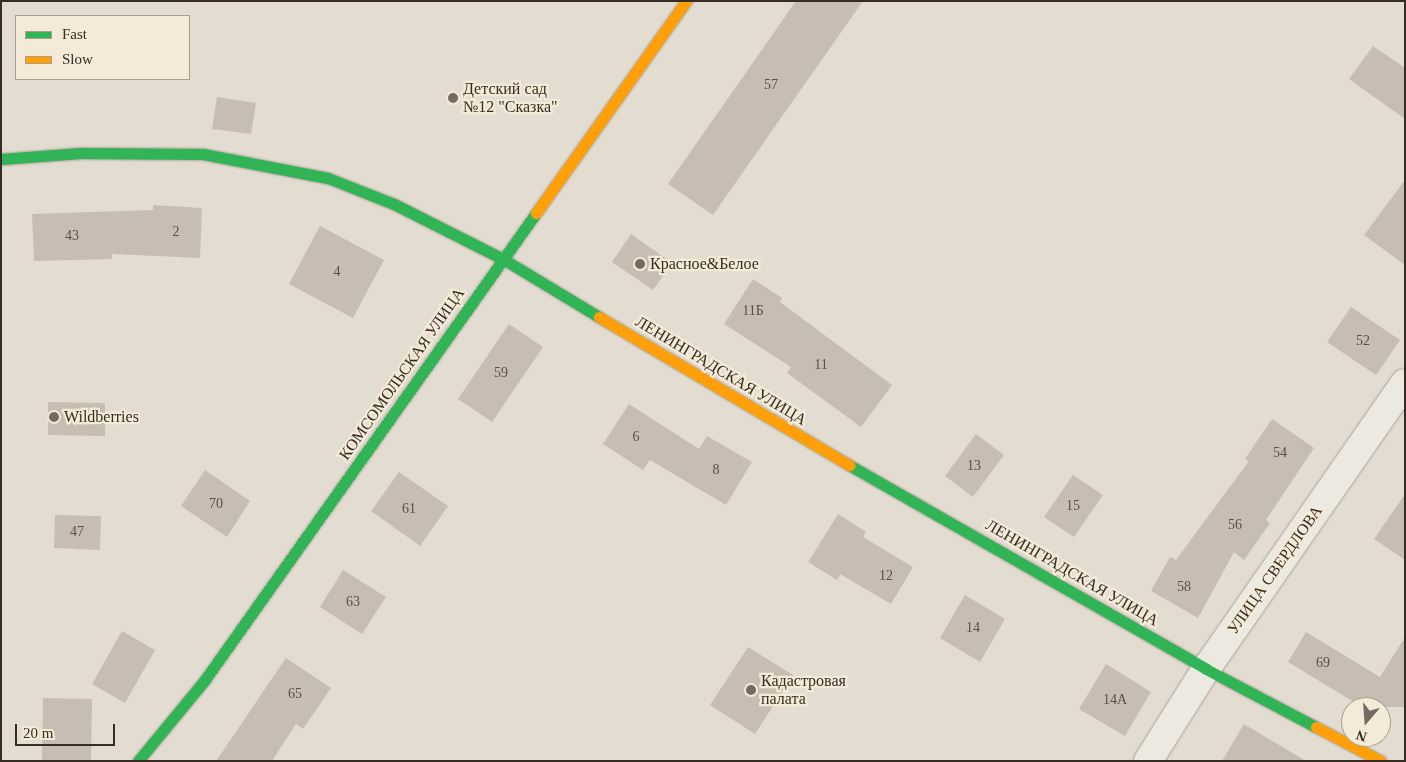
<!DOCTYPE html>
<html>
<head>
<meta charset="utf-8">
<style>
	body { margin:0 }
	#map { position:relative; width:1406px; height:762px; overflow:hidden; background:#e3ddd1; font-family:"Times New Roman",serif }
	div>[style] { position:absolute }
	.building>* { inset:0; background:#c7bdb2 }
	.roads { filter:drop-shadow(0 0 1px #a9a399) drop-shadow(0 0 1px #a9a399) }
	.street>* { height:28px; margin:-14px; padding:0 14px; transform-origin:14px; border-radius:14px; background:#ece9e1 }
	.fast>* { height:11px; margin:-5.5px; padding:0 5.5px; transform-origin:5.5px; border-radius:5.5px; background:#30b455 }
	.slow>* { height:11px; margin:-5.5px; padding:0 5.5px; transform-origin:5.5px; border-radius:5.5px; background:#ff9f0a }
	.dots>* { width:14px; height:14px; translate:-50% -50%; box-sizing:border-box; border:2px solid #f3ebd8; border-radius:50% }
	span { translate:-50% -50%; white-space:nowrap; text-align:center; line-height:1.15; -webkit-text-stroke:4.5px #f3ebd8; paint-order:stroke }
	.number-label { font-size:14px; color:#5c5046 }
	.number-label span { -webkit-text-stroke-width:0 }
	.poi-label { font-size:16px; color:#382c22 }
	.left { translate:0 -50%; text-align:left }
	.street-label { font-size:16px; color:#382c22 }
	.frame { position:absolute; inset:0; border:2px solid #382c22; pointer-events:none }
	.legend { position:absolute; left:15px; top:15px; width:175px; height:65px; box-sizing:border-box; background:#f3ebd8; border:1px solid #a89f8f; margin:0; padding:6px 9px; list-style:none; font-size:15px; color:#382c22 }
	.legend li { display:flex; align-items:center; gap:10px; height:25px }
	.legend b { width:25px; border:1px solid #a89f8f }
	.north { position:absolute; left:1341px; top:697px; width:50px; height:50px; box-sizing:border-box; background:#f3ebd8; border:1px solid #a89f8f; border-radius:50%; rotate:198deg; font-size:14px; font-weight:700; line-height:20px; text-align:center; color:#382c22 }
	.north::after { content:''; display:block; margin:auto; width:18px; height:22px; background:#746a5f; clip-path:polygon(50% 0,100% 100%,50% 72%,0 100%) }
	.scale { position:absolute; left:15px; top:724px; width:100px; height:22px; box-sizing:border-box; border:2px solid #382c22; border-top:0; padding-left:6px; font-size:15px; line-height:18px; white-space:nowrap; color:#382c22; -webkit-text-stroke:4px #f3ebd8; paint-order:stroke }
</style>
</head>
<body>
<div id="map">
	<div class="building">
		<div style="clip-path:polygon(796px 1px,863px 1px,713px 215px,668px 184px)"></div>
		<div style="clip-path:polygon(1373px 46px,1405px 68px,1405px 119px,1349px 79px)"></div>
		<div style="clip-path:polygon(217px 97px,256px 103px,251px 134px,212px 129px)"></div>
		<div style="clip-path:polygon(1405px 180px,1405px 265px,1364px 235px)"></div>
		<div style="clip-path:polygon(153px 205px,202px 208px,200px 258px,112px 254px,112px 259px,34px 261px,32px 214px,153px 210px)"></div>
		<div style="clip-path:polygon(320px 226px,384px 260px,353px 318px,289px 284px)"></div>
		<div style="clip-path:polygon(631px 234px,672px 263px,653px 290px,612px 262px)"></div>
		<div style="clip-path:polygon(753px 279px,782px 298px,780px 302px,892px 385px,861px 427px,787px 373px,791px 367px,724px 324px)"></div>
		<div style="clip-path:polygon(1351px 307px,1400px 340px,1376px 375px,1327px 342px)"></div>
		<div style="clip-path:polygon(509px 324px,543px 347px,492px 422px,458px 399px)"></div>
		<div style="clip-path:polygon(48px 402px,105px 403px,105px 436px,48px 435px)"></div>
		<div style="clip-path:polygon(629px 404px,699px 449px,707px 436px,752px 462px,726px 505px,650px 460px,643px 470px,603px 444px)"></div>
		<div style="clip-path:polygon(1272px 419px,1314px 448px,1266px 520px,1270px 523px,1244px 560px,1234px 552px,1198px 618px,1151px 591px,1170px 557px,1176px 560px,1249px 461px,1245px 459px)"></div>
		<div style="clip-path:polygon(976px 434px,1004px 455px,973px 497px,945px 476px)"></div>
		<div style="clip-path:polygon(205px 470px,250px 501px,227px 537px,181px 506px)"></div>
		<div style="clip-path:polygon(399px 472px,448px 506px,420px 546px,371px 511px)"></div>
		<div style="clip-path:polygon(1073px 475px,1103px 495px,1074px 537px,1044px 517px)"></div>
		<div style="clip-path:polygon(1405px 494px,1405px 560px,1374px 539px)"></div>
		<div style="clip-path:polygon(838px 514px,866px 532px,863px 537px,913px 567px,891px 604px,840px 574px,837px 580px,808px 562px)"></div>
		<div style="clip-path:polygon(55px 515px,101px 516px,100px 550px,54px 548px)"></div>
		<div style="clip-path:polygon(343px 570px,386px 597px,362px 634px,320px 607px)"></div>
		<div style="clip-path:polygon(965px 595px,1005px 619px,980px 662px,940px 638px)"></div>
		<div style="clip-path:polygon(122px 631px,155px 650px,125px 703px,92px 684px)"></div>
		<div style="clip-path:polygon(1306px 632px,1380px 677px,1405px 637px,1405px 707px,1362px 707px,1288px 662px)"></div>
		<div style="clip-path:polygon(748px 647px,793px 675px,755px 734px,710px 705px)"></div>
		<div style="clip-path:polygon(286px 658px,331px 688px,303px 729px,296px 724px,272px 761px,216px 761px)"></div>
		<div style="clip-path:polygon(1106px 664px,1151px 692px,1125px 736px,1079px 709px)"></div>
		<div style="clip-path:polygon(43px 698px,92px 699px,91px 761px,42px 761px)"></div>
		<div style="clip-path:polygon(1244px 724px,1306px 761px,1222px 761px)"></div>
	</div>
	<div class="roads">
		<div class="street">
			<div style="left:1148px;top:761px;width:109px;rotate:-57.8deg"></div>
			<div style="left:1206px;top:669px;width:348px;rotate:-55.2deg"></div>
		</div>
		<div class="fast">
			<div style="left:1px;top:159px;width:80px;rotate:-4.3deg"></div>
			<div style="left:81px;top:153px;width:122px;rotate:0.5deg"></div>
			<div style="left:203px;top:154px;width:127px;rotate:10.9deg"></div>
			<div style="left:328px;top:178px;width:71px;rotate:21.5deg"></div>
			<div style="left:394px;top:204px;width:122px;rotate:26.8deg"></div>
			<div style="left:503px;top:259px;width:112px;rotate:31.1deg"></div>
			<div style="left:849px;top:465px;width:411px;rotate:29.7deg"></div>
			<div style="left:1206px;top:669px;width:124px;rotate:27.8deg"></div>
			<div style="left:138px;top:761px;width:104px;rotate:-50.5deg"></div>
			<div style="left:204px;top:681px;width:574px;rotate:-54.65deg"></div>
		</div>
		<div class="slow">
			<div style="left:536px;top:213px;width:260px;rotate:-54.7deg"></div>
			<div style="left:599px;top:317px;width:291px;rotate:30.6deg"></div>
			<div style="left:1316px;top:727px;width:73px;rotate:27.6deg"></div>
		</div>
	</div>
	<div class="dots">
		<div style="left:453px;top:98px;background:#746a5f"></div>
		<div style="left:640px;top:264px;background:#746a5f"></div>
		<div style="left:54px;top:417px;background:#746a5f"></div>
		<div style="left:751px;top:690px;background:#746a5f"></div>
	</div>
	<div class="number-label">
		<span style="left:771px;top:85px">57</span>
		<span style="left:176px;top:232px">2</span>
		<span style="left:72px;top:236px">43</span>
		<span style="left:337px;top:272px">4</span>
		<span style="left:753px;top:311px">11Б</span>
		<span style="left:1363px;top:341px">52</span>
		<span style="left:821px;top:365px">11</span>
		<span style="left:501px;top:373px">59</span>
		<span style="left:636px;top:437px">6</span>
		<span style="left:1280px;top:453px">54</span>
		<span style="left:974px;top:466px">13</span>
		<span style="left:716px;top:470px">8</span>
		<span style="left:216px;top:504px">70</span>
		<span style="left:1073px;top:506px">15</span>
		<span style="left:409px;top:509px">61</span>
		<span style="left:1235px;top:525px">56</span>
		<span style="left:77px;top:532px">47</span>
		<span style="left:886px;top:576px">12</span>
		<span style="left:1184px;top:587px">58</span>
		<span style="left:353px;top:602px">63</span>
		<span style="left:973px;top:628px">14</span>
		<span style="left:1323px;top:663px">69</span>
		<span style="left:295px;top:694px">65</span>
		<span style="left:1115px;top:700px">14А</span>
	</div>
	<div class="poi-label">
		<span class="left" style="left:463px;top:98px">Детский сад<br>№12 "Сказка"</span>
		<span class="left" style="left:650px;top:264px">Красное&amp;Белое</span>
		<span class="left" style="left:64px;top:417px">Wildberries</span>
		<span class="left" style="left:761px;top:690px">Кадастровая<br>палата</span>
	</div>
	<div class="street-label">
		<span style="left:721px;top:371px;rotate:31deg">ЛЕНИНГРАДСКАЯ УЛИЦА</span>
		<span style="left:402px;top:374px;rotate:-55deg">КОМСОМОЛЬСКАЯ УЛИЦА</span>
		<span style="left:1275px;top:570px;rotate:-55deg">УЛИЦА СВЕРДЛОВА</span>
		<span style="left:1072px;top:573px;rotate:30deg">ЛЕНИНГРАДСКАЯ УЛИЦА</span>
	</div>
	<div class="frame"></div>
	<ul class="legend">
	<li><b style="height:6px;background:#30b455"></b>Fast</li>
	<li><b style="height:6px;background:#ff9f0a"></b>Slow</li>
	</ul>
	<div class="north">N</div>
	<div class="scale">20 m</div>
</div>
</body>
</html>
